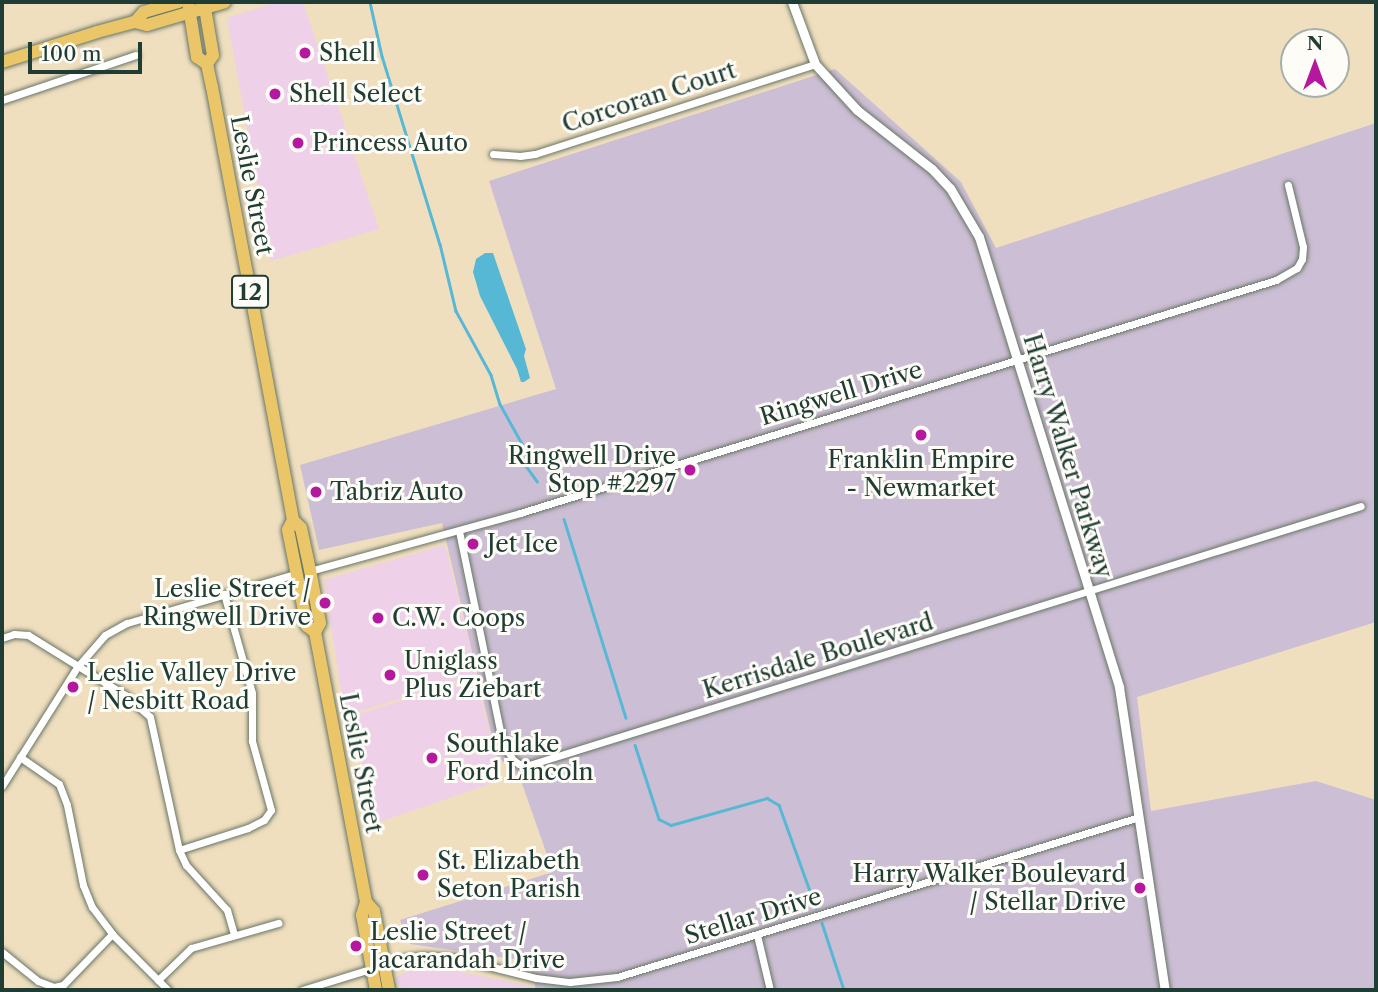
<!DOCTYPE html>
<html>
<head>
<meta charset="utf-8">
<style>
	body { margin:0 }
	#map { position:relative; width:1378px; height:992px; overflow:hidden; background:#f0dfbf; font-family:"Libre Caslon Text",serif }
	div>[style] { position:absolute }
	.built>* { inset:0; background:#eed0e8 }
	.industrial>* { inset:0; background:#ccbed4 }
	.water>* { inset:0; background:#57b8d5 }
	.stream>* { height:2.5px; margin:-1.25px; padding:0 1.25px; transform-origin:1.25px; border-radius:1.25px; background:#57b8d5 }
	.roads { filter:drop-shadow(0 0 2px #687665) drop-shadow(0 0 2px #687665) }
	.minor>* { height:7px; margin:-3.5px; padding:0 3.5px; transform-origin:3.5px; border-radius:3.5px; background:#fff }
	.tertiary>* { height:9px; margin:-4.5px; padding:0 4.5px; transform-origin:4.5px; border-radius:4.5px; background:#fff }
	.primary>* { height:12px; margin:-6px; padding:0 6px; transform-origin:6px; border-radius:6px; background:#ebc669 }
	.dots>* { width:19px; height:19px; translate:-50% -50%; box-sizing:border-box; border:4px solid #fdfcf7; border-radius:50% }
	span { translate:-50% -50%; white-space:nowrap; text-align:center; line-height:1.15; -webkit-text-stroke:6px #fdfcf7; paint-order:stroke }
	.shield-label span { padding:2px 5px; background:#fdfcf7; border:2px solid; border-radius:5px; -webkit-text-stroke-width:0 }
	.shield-label { font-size:23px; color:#1f3d34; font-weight:700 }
	.poi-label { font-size:24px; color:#1f3d34 }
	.left { translate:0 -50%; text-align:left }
	.right { translate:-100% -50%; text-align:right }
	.street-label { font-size:24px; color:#1f3d34 }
	.frame { position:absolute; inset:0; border:4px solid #1f3d34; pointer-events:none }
	.north { position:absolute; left:1280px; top:28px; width:70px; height:70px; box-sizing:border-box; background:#fdfcf7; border:2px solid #a4b0a9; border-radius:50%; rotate:0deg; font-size:19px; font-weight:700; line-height:28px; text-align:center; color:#1f3d34 }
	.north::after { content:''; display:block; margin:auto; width:24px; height:32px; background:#b5179e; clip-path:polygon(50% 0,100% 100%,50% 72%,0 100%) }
	.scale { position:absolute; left:28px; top:42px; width:114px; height:32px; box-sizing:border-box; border:4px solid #1f3d34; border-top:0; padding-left:9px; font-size:21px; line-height:24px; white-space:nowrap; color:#1f3d34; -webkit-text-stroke:5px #fdfcf7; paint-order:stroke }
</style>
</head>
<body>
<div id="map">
	<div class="built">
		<div style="clip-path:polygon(277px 2px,303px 2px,379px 229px,271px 261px,227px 18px)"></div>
		<div style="clip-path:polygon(445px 545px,477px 674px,345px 716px,324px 580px)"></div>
		<div style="clip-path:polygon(476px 677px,501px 780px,374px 824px,353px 716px)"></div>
		<div style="clip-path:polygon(415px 967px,436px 967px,535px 987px,536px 990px,402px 990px,395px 978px)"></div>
	</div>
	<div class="industrial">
		<div style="clip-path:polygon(835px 69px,961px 182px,996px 248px,1376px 123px,1376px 622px,1137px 697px,1151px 811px,1316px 781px,1376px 800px,1376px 990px,536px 990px,528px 961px,410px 944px,400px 920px,553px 872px,520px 778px,496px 755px,442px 523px,319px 550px,300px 465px,556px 389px,489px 181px)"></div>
	</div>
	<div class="water">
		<div style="clip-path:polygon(485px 253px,493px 253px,526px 349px,524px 356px,530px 378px,524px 382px,521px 382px,517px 369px,480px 296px,473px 272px,476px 259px)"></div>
	</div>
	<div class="stream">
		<div style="left:370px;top:2px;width:55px;rotate:77.5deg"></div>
		<div style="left:382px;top:56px;width:197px;rotate:72.9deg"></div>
		<div style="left:440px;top:244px;width:69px;rotate:76.6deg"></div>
		<div style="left:456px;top:311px;width:73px;rotate:61.3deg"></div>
		<div style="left:491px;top:375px;width:30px;rotate:73deg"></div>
		<div style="left:500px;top:404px;width:54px;rotate:61deg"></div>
		<div style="left:526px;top:451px;width:15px;rotate:90deg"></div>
		<div style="left:526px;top:466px;width:19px;rotate:54deg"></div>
		<div style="left:564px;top:519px;width:208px;rotate:72.7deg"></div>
		<div style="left:635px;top:745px;width:78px;rotate:72deg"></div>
		<div style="left:659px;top:819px;width:13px;rotate:27deg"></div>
		<div style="left:671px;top:825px;width:100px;rotate:-15.7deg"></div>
		<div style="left:767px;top:798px;width:14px;rotate:30deg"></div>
		<div style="left:779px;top:805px;width:109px;rotate:70.2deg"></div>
		<div style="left:822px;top:923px;width:71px;rotate:71.8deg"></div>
	</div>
	<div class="roads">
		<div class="minor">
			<div style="left:2px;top:100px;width:141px;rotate:-18.6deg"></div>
			<div style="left:493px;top:154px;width:27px;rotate:4deg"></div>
			<div style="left:520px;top:156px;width:15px;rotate:-8deg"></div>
			<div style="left:535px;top:154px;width:294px;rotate:-17.8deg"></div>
			<div style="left:459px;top:531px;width:214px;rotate:78.4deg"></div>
			<div style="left:502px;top:741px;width:22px;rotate:60deg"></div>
			<div style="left:513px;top:760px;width:7px;rotate:34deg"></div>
			<div style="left:519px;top:764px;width:10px;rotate:6deg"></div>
			<div style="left:529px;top:765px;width:871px;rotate:-17.29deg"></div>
			<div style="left:310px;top:571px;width:218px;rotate:-15.4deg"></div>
			<div style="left:520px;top:513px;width:791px;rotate:-17.13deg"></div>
			<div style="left:1276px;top:280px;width:24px;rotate:-30deg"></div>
			<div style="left:1297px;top:268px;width:10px;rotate:-61deg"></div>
			<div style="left:1302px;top:259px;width:12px;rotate:-85deg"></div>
			<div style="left:1303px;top:247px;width:64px;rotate:-103.6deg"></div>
			<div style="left:2px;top:638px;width:13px;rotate:-18deg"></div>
			<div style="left:14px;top:634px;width:14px;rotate:4deg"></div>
			<div style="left:28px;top:635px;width:114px;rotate:31.7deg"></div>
			<div style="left:125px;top:695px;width:33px;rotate:41deg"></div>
			<div style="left:150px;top:717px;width:136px;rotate:77.7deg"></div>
			<div style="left:179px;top:850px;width:17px;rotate:65deg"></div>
			<div style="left:186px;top:865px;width:61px;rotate:47.7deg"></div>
			<div style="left:227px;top:910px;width:25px;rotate:74deg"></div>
			<div style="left:20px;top:757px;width:47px;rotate:34.7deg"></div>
			<div style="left:59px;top:784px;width:22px;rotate:69deg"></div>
			<div style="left:67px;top:805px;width:82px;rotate:78.7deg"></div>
			<div style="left:83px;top:885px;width:24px;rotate:68deg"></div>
			<div style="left:92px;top:907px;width:34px;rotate:53deg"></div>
			<div style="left:112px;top:934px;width:79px;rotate:45deg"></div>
			<div style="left:2px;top:786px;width:142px;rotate:-57.7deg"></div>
			<div style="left:78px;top:666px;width:41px;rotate:-48.9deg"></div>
			<div style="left:105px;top:635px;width:25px;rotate:-29deg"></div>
			<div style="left:127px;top:623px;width:178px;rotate:-16.3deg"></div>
			<div style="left:179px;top:850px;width:72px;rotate:-17.7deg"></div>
			<div style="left:248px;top:828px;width:18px;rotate:-27deg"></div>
			<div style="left:264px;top:820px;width:12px;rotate:-55deg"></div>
			<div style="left:271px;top:810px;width:72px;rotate:-105.4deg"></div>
			<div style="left:252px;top:741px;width:48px;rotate:-90deg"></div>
			<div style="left:252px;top:693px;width:103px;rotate:-105.8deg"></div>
			<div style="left:757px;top:935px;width:57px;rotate:76.7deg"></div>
			<div style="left:2px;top:952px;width:46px;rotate:38.9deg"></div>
			<div style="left:38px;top:981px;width:17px;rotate:21deg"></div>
			<div style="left:54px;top:987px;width:9px;rotate:-13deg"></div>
			<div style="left:63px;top:985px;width:71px;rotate:-46.1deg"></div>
			<div style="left:158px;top:980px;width:46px;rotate:-44.1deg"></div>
			<div style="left:191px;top:948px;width:91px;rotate:-16deg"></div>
			<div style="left:302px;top:990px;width:109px;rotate:-17.1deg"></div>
			<div style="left:406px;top:958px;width:17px;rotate:-7deg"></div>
			<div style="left:423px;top:956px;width:34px;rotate:3deg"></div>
			<div style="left:457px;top:958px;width:81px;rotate:14.2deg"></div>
			<div style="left:536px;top:978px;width:34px;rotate:7deg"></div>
			<div style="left:570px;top:982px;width:47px;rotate:-6.1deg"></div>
			<div style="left:617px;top:977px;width:546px;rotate:-17.04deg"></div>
		</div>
		<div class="tertiary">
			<div style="left:792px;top:2px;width:66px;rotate:69.6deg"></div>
			<div style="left:815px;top:64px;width:62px;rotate:47.6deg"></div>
			<div style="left:857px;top:110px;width:95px;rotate:38.2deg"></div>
			<div style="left:932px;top:169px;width:26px;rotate:47deg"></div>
			<div style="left:950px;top:188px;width:57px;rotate:59.4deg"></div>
			<div style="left:979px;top:237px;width:471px;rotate:72.7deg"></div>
			<div style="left:1119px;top:687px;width:306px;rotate:81.4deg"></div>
		</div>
		<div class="primary">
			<div style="left:188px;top:2px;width:56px;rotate:80.7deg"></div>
			<div style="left:197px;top:57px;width:12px;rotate:35deg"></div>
			<div style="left:207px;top:64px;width:24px;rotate:78deg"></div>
			<div style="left:212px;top:87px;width:441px;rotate:79.4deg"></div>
			<div style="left:293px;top:520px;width:11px;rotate:45deg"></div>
			<div style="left:301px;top:528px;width:43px;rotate:77.9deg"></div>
			<div style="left:310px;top:570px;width:54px;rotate:79.3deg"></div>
			<div style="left:320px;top:623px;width:10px;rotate:119deg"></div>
			<div style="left:204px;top:2px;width:54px;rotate:80.4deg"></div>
			<div style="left:213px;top:55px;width:11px;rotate:124deg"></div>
			<div style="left:135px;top:22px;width:13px;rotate:-48deg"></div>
			<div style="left:144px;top:12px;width:36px;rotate:-16deg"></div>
			<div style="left:2px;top:62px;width:100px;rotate:-17.5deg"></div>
			<div style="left:97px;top:32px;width:39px;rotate:-15deg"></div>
			<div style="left:135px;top:22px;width:12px;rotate:14deg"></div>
			<div style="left:147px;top:25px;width:81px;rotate:-16.4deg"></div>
			<div style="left:293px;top:520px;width:11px;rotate:117deg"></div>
			<div style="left:288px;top:530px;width:98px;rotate:78.8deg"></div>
			<div style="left:307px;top:626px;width:10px;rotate:37deg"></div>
			<div style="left:315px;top:632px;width:275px;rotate:79.3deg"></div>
			<div style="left:366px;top:902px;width:12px;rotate:48deg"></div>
			<div style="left:374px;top:911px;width:80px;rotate:79.2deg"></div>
			<div style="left:366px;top:902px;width:14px;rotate:107deg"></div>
			<div style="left:362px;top:915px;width:76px;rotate:79.4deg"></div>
		</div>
	</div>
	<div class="dots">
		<div style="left:305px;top:53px;background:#b5179e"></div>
		<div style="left:275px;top:94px;background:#b5179e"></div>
		<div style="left:298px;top:143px;background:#b5179e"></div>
		<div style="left:921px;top:435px;background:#b5179e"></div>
		<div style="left:690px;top:470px;background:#b5179e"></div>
		<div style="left:316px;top:492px;background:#b5179e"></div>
		<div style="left:473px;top:544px;background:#b5179e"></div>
		<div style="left:325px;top:603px;background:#b5179e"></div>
		<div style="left:378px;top:618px;background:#b5179e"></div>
		<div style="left:390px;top:675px;background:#b5179e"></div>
		<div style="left:73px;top:687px;background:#b5179e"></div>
		<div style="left:432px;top:758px;background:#b5179e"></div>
		<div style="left:423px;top:875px;background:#b5179e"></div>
		<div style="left:1140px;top:888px;background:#b5179e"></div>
		<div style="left:356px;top:946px;background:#b5179e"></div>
	</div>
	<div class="shield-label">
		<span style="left:250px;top:292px">12</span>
	</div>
	<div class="poi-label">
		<span class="left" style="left:319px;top:53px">Shell</span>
		<span class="left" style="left:289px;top:94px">Shell Select</span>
		<span class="left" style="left:312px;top:143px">Princess Auto</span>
		<span class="right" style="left:676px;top:470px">Ringwell Drive<br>Stop #2297</span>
		<span style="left:921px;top:474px">Franklin Empire<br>- Newmarket</span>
		<span class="left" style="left:330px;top:492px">Tabriz Auto</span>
		<span class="left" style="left:487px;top:544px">Jet Ice</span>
		<span class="right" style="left:311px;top:603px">Leslie Street /<br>Ringwell Drive</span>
		<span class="left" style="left:392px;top:618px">C.W. Coops</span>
		<span class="left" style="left:404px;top:675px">Uniglass<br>Plus Ziebart</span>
		<span class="left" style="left:87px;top:687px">Leslie Valley Drive<br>/ Nesbitt Road</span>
		<span class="left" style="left:446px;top:758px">Southlake<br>Ford Lincoln</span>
		<span class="left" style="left:437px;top:875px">St. Elizabeth<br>Seton Parish</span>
		<span class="right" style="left:1126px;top:888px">Harry Walker Boulevard<br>/ Stellar Drive</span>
		<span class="left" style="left:370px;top:946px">Leslie Street /<br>Jacarandah Drive</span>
	</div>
	<div class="street-label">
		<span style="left:649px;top:97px;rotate:-18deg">Corcoran Court</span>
		<span style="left:252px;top:185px;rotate:79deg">Leslie Street</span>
		<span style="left:841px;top:393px;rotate:-17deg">Ringwell Drive</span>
		<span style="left:1068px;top:456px;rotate:73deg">Harry Walker Parkway</span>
		<span style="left:818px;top:656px;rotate:-17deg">Kerrisdale Boulevard</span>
		<span style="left:361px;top:763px;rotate:79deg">Leslie Street</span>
		<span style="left:753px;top:916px;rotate:-17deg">Stellar Drive</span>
	</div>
	<div class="frame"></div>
	<div class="north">N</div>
	<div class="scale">100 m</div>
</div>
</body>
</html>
